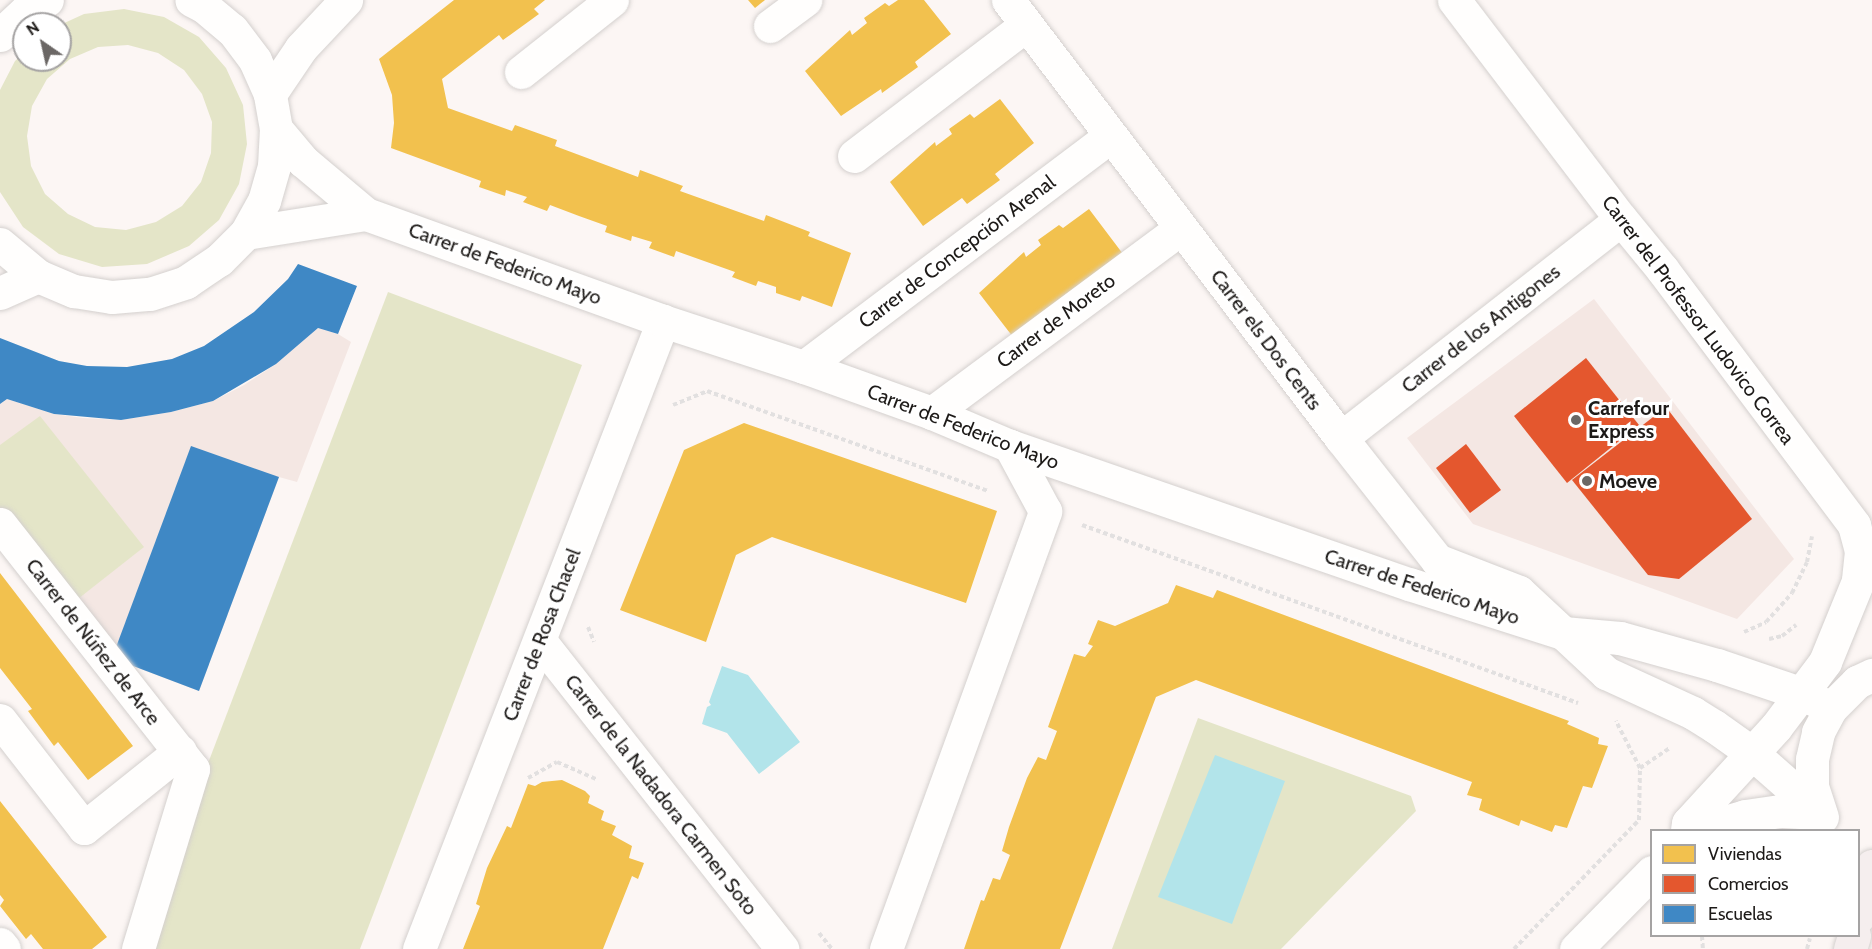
<!DOCTYPE html>
<html>
<head>
<meta charset="utf-8">
<style>
	body { margin:0 }
	#map { position:relative; width:1872px; height:949px; overflow:hidden; background:#fcf6f4; font-family:Cabin,sans-serif }
	div>[style] { position:absolute }
	.built>* { inset:0; background:#f4e7e3 }
	.green>* { inset:0; background:#e4e5c8 }
	.water>* { inset:0; background:#b2e4ea }
	.homes>* { inset:0; background:#f2c14e }
	.shops>* { inset:0; background:#e4572e }
	.schools>* { inset:0; background:#3f88c5 }
	.path>* { height:4px; margin-top:-2px; transform-origin:0; background:repeating-linear-gradient(90deg,#e2e0e0 0 4.5px,transparent 0 7.5px) }
	.roads { filter:drop-shadow(0 0 2px #d4d0ce) drop-shadow(0 0 2px #d4d0ce) }
	.street>* { height:33px; margin:-16.5px; padding:0 16.5px; transform-origin:16.5px; border-radius:16.5px; background:#fffefd }
	.secondary>* { height:33px; margin:-16.5px; padding:0 16.5px; transform-origin:16.5px; border-radius:16.5px; background:#fffefd }
	.primary>* { height:33px; margin:-16.5px; padding:0 16.5px; transform-origin:16.5px; border-radius:16.5px; background:#f5eeee }
	.dots>* { width:16px; height:16px; translate:-50% -50%; box-sizing:border-box; border:3px solid #fff; border-radius:50% }
	span { translate:-50% -50%; white-space:nowrap; text-align:center; line-height:1.15; -webkit-text-stroke:6px #fff; paint-order:stroke }
	.street-label { font-size:20px; color:#1d1a18 }
	.poi-label { font-size:20px; color:#1d1a18; font-weight:700 }
	.left { translate:0 -50%; text-align:left }
	.legend { position:absolute; left:1650px; top:829px; width:210px; height:108px; box-sizing:border-box; background:#fff; border:2px solid #a5a3a3; margin:0; padding:8px 10px; list-style:none; font-size:18px; color:#1d1a18 }
	.legend li { display:flex; align-items:center; gap:12px; height:30px }
	.legend b { width:30px; border:2px solid #a5a3a3 }
	.north { position:absolute; left:12px; top:12px; width:60px; height:60px; box-sizing:border-box; background:#fff; border:2px solid #a5a3a3; border-radius:50%; rotate:326deg; font-size:16px; font-weight:700; line-height:24px; text-align:center; color:#1d1a18 }
	.north::after { content:''; display:block; margin:auto; width:21px; height:27px; background:#6b6765; clip-path:polygon(50% 0,100% 100%,50% 72%,0 100%) }
</style>
</head>
<body>
<div id="map">
	<div class="built">
		<div style="clip-path:polygon(1594px 299px,1794px 559px,1737px 619px,1473px 524px,1407px 438px)"></div>
		<div style="clip-path:polygon(318px 328px,338px 334px,351px 342px,297px 482px,279px 477px,199px 691px,112px 658px,0 518px,0 404px,7px 399px,54px 414px,83px 418px,121px 420px,171px 412px,213px 401px,244px 385px,276px 364px)"></div>
	</div>
	<div class="green">
		<div style="clip-path:polygon(evenodd,124px 9px,164px 17px,199px 37px,226px 68px,243px 105px,247px 144px,239px 184px,219px 220px,189px 246px,147px 264px,102px 267px,59px 254px,23px 227px,0 192px,0 90px,15px 61px,24px 53px,24px 60px,60px 60px,60px 25px,84px 14px,124px 9px,128px 45px,158px 53px,184px 70px,202px 94px,212px 122px,211px 153px,201px 182px,182px 206px,156px 222px,126px 230px,95px 227px,68px 214px,45px 194px,31px 166px,27px 136px,32px 106px,47px 79px,70px 59px,98px 47px,128px 45px)"></div>
		<div style="clip-path:polygon(388px 292px,582px 365px,360px 949px,137px 949px)"></div>
		<div style="clip-path:polygon(40px 416px,144px 547px,69px 606px,0 512px,0 445px)"></div>
		<div style="clip-path:polygon(1198px 718px,1411px 796px,1416px 811px,1281px 949px,1112px 949px)"></div>
	</div>
	<div class="water">
		<div style="clip-path:polygon(722px 666px,748px 675px,800px 742px,759px 774px,727px 733px,702px 724px,707px 707px,711px 705px,709px 702px)"></div>
		<div style="clip-path:polygon(1215px 755px,1285px 781px,1232px 924px,1158px 897px)"></div>
	</div>
	<div class="homes">
		<div style="clip-path:polygon(454px 0,545px 0,534px 9px,539px 14px,503px 40px,499px 35px,442px 79px,448px 108px,512px 131px,515px 125px,557px 140px,555px 146px,638px 177px,640px 170px,683px 186px,680px 191px,764px 221px,766px 215px,810px 232px,808px 236px,851px 253px,832px 307px,802px 296px,800px 301px,776px 293px,776px 287px,758px 281px,756px 286px,732px 277px,735px 272px,676px 251px,674px 257px,649px 248px,652px 242px,632px 236px,631px 241px,605px 232px,607px 226px,579px 216px,550px 205px,547px 211px,523px 202px,527px 197px,506px 190px,505px 196px,479px 187px,481px 181px,391px 148px,394px 123px,392px 95px,379px 59px)"></div>
		<div style="clip-path:polygon(748px 0,765px 0,755px 8px)"></div>
		<div style="clip-path:polygon(898px 0,924px 0,951px 34px,915px 62px,918px 67px,882px 93px,881px 89px,841px 116px,805px 71px,850px 30px,852px 35px,867px 23px,864px 18px,885px 3px,889px 6px)"></div>
		<div style="clip-path:polygon(1000px 99px,1034px 143px,995px 174px,1000px 180px,967px 204px,962px 198px,923px 226px,890px 182px,935px 142px,936px 146px,952px 134px,949px 129px,970px 114px,974px 118px)"></div>
		<div style="clip-path:polygon(1089px 209px,1123px 254px,1013px 337px,979px 293px,1024px 252px,1026px 257px,1041px 245px,1038px 240px,1059px 225px,1063px 228px)"></div>
		<div style="clip-path:polygon(744px 423px,997px 511px,966px 603px,772px 537px,736px 555px,706px 642px,620px 610px,684px 450px)"></div>
		<div style="clip-path:polygon(0 573px,133px 746px,88px 780px,58px 742px,54px 746px,28px 711px,32px 709px,0 668px)"></div>
		<div style="clip-path:polygon(1176px 585px,1213px 598px,1217px 590px,1569px 721px,1567px 724px,1599px 738px,1598px 744px,1608px 746px,1592px 788px,1583px 786px,1567px 828px,1555px 825px,1552px 832px,1521px 820px,1519px 826px,1479px 810px,1482px 799px,1467px 795px,1472px 782px,1196px 680px,1156px 697px,1060px 949px,964px 949px,981px 900px,984px 901px,993px 878px,1000px 880px,1010px 855px,1002px 851px,1009px 827px,1027px 778px,1038px 757px,1046px 760px,1057px 731px,1048px 727px,1074px 654px,1085px 657px,1093px 646px,1088px 644px,1098px 620px,1115px 626px,1168px 603px)"></div>
		<div style="clip-path:polygon(562px 780px,585px 791px,590px 796px,588px 803px,604px 811px,601px 820px,616px 826px,612px 835px,632px 846px,629px 858px,644px 863px,638px 879px,632px 876px,603px 949px,463px 949px,480px 906px,476px 904px,487px 868px,507px 826px,511px 828px,528px 784px,535px 786px,542px 782px)"></div>
		<div style="clip-path:polygon(0 801px,107px 937px,92px 949px,43px 949px,31px 934px,26px 939px,0 906px,4px 900px,0 895px)"></div>
	</div>
	<div class="shops">
		<div style="clip-path:polygon(1586px 358px,1639px 425px,1567px 483px,1514px 416px)"></div>
		<div style="clip-path:polygon(1666px 407px,1752px 519px,1679px 579px,1648px 575px,1572px 480px)"></div>
		<div style="clip-path:polygon(1466px 444px,1501px 490px,1470px 513px,1436px 468px)"></div>
	</div>
	<div class="schools">
		<div style="clip-path:polygon(298px 264px,357px 286px,338px 334px,318px 328px,276px 364px,213px 401px,171px 412px,121px 420px,54px 414px,7px 399px,0 404px,0 338px,59px 361px,87px 366px,127px 367px,172px 359px,204px 346px,254px 312px,288px 279px)"></div>
		<div style="clip-path:polygon(191px 446px,279px 477px,199px 691px,112px 658px)"></div>
	</div>
	<div class="path">
		<div style="left:673px;top:405px;width:37px;rotate:-22deg"></div>
		<div style="left:707px;top:391px;width:298px;rotate:19.6deg"></div>
		<div style="left:1082px;top:525px;width:527px;rotate:19.74deg"></div>
		<div style="left:588px;top:627px;width:16px;rotate:68deg"></div>
		<div style="left:1744px;top:632px;width:24px;rotate:-24deg"></div>
		<div style="left:1766px;top:622px;width:39px;rotate:-48deg"></div>
		<div style="left:1792px;top:593px;width:34px;rotate:-64deg"></div>
		<div style="left:1807px;top:562px;width:26px;rotate:-79deg"></div>
		<div style="left:1769px;top:639px;width:13px;rotate:-13deg"></div>
		<div style="left:1782px;top:636px;width:18px;rotate:-38deg"></div>
		<div style="left:1640px;top:768px;width:37px;rotate:-34deg"></div>
		<div style="left:528px;top:778px;width:33px;rotate:-29deg"></div>
		<div style="left:557px;top:762px;width:43px;rotate:23.6deg"></div>
		<div style="left:819px;top:933px;width:21px;rotate:51deg"></div>
		<div style="left:1702px;top:936px;width:13px;rotate:86deg"></div>
		<div style="left:1514px;top:949px;width:180px;rotate:-45.9deg"></div>
		<div style="left:1639px;top:820px;width:52px;rotate:-88.9deg"></div>
		<div style="left:1640px;top:768px;width:53px;rotate:-117.1deg"></div>
		<div style="left:1807px;top:949px;width:11px;rotate:-75deg"></div>
	</div>
	<div class="roads">
		<div class="street">
			<div style="left:1008px;top:0;width:550px;rotate:52.76deg"></div>
			<div style="left:1341px;top:438px;width:155px;rotate:51.8deg"></div>
			<div style="left:1437px;top:560px;width:88px;rotate:21.3deg"></div>
			<div style="left:1519px;top:592px;width:60px;rotate:43deg"></div>
			<div style="left:1454px;top:0;width:275px;rotate:52.7deg"></div>
			<div style="left:1621px;top:219px;width:65px;rotate:50.6deg"></div>
			<div style="left:1662px;top:269px;width:320px;rotate:53.1deg"></div>
			<div style="left:1854px;top:525px;width:27px;rotate:75deg"></div>
			<div style="left:1861px;top:551px;width:30px;rotate:96deg"></div>
			<div style="left:1858px;top:581px;width:87px;rotate:112.2deg"></div>
			<div style="left:1825px;top:662px;width:81px;rotate:127deg"></div>
			<div style="left:1776px;top:727px;width:130px;rotate:132.5deg"></div>
			<div style="left:1688px;top:823px;width:7px;rotate:98deg"></div>
			<div style="left:770px;top:26px;width:44px;rotate:-36.6deg"></div>
			<div style="left:521px;top:72px;width:116px;rotate:-38.4deg"></div>
			<div style="left:854px;top:156px;width:216px;rotate:-37.3deg"></div>
			<div style="left:804px;top:367px;width:383px;rotate:-37deg"></div>
			<div style="left:932px;top:413px;width:310px;rotate:-36.6deg"></div>
			<div style="left:1341px;top:438px;width:355px;rotate:-38deg"></div>
			<div style="left:0;top:524px;width:312px;rotate:51.8deg"></div>
			<div style="left:193px;top:769px;width:188px;rotate:107deg"></div>
			<div style="left:540px;top:641px;width:392px;rotate:51.8deg"></div>
			<div style="left:0;top:720px;width:137px;rotate:52.1deg"></div>
			<div style="left:84px;top:828px;width:123px;rotate:-38.7deg"></div>
			<div style="left:1711px;top:830px;width:19px;rotate:-28deg"></div>
			<div style="left:1728px;top:821px;width:18px;rotate:-16deg"></div>
			<div style="left:1745px;top:816px;width:35px;rotate:-8deg"></div>
			<div style="left:1780px;top:811px;width:40px;rotate:2.9deg"></div>
			<div style="left:0;top:944px;width:6px;rotate:51deg"></div>
			<div style="left:419px;top:949px;width:674px;rotate:-68.77deg"></div>
			<div style="left:886px;top:949px;width:466px;rotate:-70deg"></div>
			<div style="left:1045px;top:511px;width:74px;rotate:-118.3deg"></div>
			<div style="left:1576px;top:949px;width:108px;rotate:-45.4deg"></div>
		</div>
		<div class="secondary">
			<div style="left:0;top:35px;width:34px;rotate:-43deg"></div>
			<div style="left:25px;top:12px;width:25px;rotate:-29deg"></div>
			<div style="left:270px;top:94px;width:55px;rotate:-56deg"></div>
			<div style="left:301px;top:48px;width:66px;rotate:-46.8deg"></div>
			<div style="left:276px;top:129px;width:42px;rotate:49.8deg"></div>
			<div style="left:303px;top:161px;width:82px;rotate:40.1deg"></div>
			<div style="left:366px;top:214px;width:316px;rotate:19.8deg"></div>
			<div style="left:663px;top:321px;width:148px;rotate:18.1deg"></div>
			<div style="left:804px;top:367px;width:136px;rotate:19.8deg"></div>
			<div style="left:932px;top:413px;width:85px;rotate:22.9deg"></div>
			<div style="left:1010px;top:446px;width:422px;rotate:19.1deg"></div>
			<div style="left:1409px;top:584px;width:162px;rotate:17.7deg"></div>
			<div style="left:1563px;top:633px;width:57px;rotate:5deg"></div>
			<div style="left:1620px;top:638px;width:101px;rotate:15.6deg"></div>
			<div style="left:1717px;top:665px;width:91px;rotate:18.6deg"></div>
			<div style="left:1803px;top:694px;width:31px;rotate:27deg"></div>
			<div style="left:246px;top:233px;width:121px;rotate:-9deg"></div>
			<div style="left:0;top:244px;width:50px;rotate:40.1deg"></div>
			<div style="left:38px;top:276px;width:39px;rotate:23deg"></div>
			<div style="left:74px;top:291px;width:38px;rotate:9deg"></div>
			<div style="left:112px;top:297px;width:38px;rotate:-5deg"></div>
			<div style="left:150px;top:294px;width:38px;rotate:-18deg"></div>
			<div style="left:186px;top:282px;width:40px;rotate:-34deg"></div>
			<div style="left:219px;top:260px;width:38px;rotate:-45deg"></div>
			<div style="left:246px;top:233px;width:37px;rotate:-61deg"></div>
			<div style="left:264px;top:201px;width:36px;rotate:-74deg"></div>
			<div style="left:274px;top:166px;width:37px;rotate:-87deg"></div>
			<div style="left:276px;top:129px;width:36px;rotate:-100deg"></div>
			<div style="left:270px;top:94px;width:37px;rotate:-114deg"></div>
			<div style="left:255px;top:60px;width:38px;rotate:-127deg"></div>
			<div style="left:232px;top:30px;width:38px;rotate:-140deg"></div>
			<div style="left:203px;top:6px;width:13px;rotate:-153deg"></div>
			<div style="left:0;top:293px;width:42px;rotate:-24.1deg"></div>
			<div style="left:1563px;top:633px;width:59px;rotate:42.9deg"></div>
			<div style="left:1606px;top:673px;width:96px;rotate:24.7deg"></div>
			<div style="left:1693px;top:713px;width:25px;rotate:32deg"></div>
			<div style="left:1714px;top:726px;width:47px;rotate:35.4deg"></div>
			<div style="left:1752px;top:753px;width:91px;rotate:41.4deg"></div>
			<div style="left:1822px;top:817px;width:32px;rotate:-108deg"></div>
			<div style="left:1812px;top:787px;width:28px;rotate:-90deg"></div>
			<div style="left:1812px;top:759px;width:28px;rotate:-77deg"></div>
			<div style="left:1818px;top:732px;width:27px;rotate:-62deg"></div>
			<div style="left:1831px;top:708px;width:37px;rotate:-45deg"></div>
			<div style="left:1857px;top:682px;width:17px;rotate:-25deg"></div>
		</div>
		<div class="primary">
			<div style="left:1858px;top:917px;width:53px;rotate:-74.6deg"></div>
			<div style="left:1850px;top:949px;width:14px;rotate:-73deg"></div>
		</div>
	</div>
	<div class="dots">
		<div style="left:1576px;top:420px;background:#6b6765"></div>
		<div style="left:1587px;top:481px;background:#6b6765"></div>
	</div>
	<div class="street-label">
		<span style="left:957px;top:252px;rotate:-37deg">Carrer de Concepción Arenal</span>
		<span style="left:505px;top:264px;rotate:20deg">Carrer de Federico Mayo</span>
		<span style="left:1698px;top:320px;rotate:53deg">Carrer del Professor Ludovico Correa</span>
		<span style="left:1056px;top:321px;rotate:-37deg">Carrer de Moreto</span>
		<span style="left:1481px;top:329px;rotate:-38deg">Carrer de los Antigones</span>
		<span style="left:1266px;top:340px;rotate:53deg">Carrer els Dos Cents</span>
		<span style="left:963px;top:427px;rotate:21deg">Carrer de Federico Mayo</span>
		<span style="left:1422px;top:587px;rotate:18deg">Carrer de Federico Mayo</span>
		<span style="left:542px;top:635px;rotate:-69deg">Carrer de Rosa Chacel</span>
		<span style="left:93px;top:642px;rotate:52deg">Carrer de Núñez de Arce</span>
		<span style="left:661px;top:795px;rotate:52deg">Carrer de la Nadadora Carmen Soto</span>
	</div>
	<div class="poi-label">
		<span class="left" style="left:1588px;top:420px">Carrefour<br>Express</span>
		<span class="left" style="left:1599px;top:481px">Moeve</span>
	</div>
	<ul class="legend">
	<li><b style="height:16px;background:#f2c14e"></b>Viviendas</li>
	<li><b style="height:16px;background:#e4572e"></b>Comercios</li>
	<li><b style="height:16px;background:#3f88c5"></b>Escuelas</li>
	</ul>
	<div class="north">N</div>
</div>
</body>
</html>
